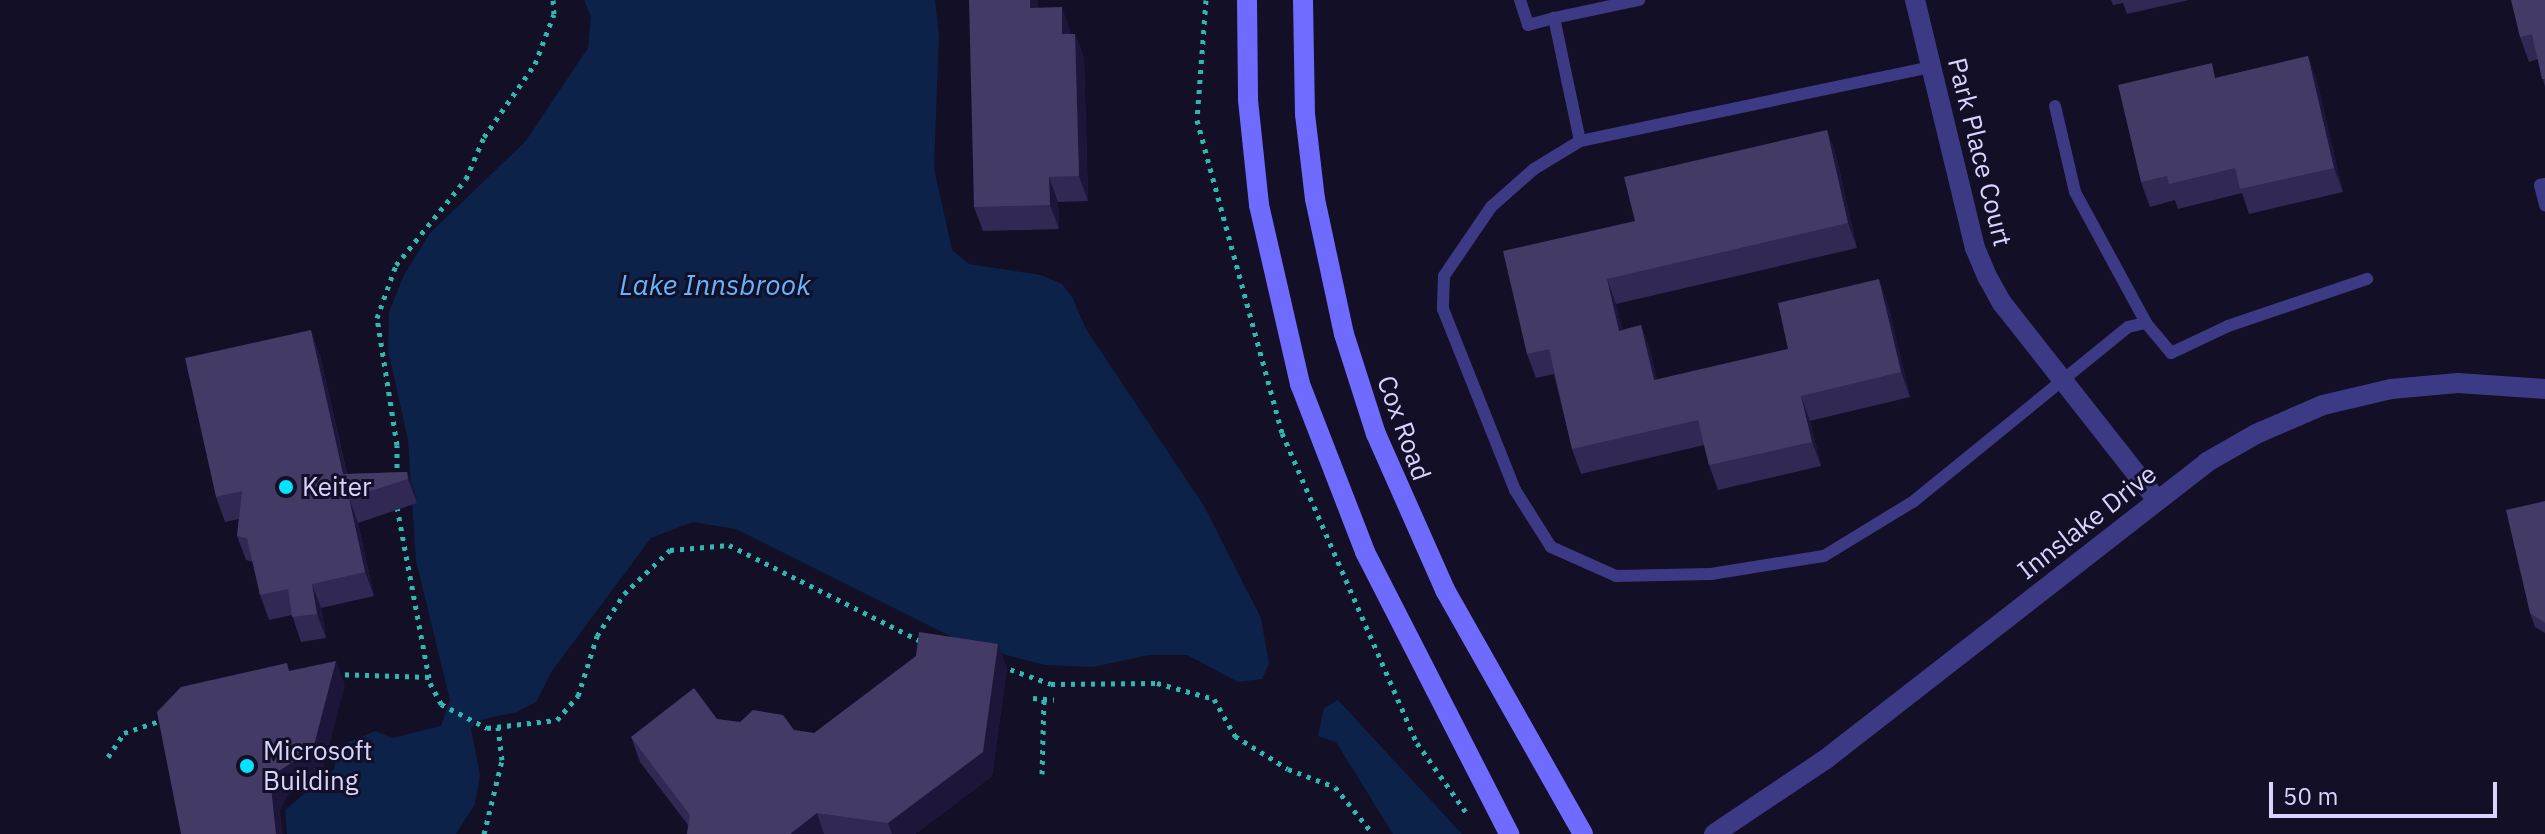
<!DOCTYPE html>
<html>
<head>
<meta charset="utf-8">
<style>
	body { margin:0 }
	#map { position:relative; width:2545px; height:834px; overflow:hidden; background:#130f26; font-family:"IBM Plex Sans",sans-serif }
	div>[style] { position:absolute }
	.water>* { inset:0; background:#0c2248 }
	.path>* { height:5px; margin-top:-2.5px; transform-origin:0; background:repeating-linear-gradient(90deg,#2fb8b0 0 4px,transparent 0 10px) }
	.lane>* { height:12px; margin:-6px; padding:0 6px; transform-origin:6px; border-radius:6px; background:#3d3a85 }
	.street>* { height:20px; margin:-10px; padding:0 10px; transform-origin:10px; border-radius:10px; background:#3d3a85 }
	.secondary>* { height:20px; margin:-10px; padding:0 10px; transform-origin:10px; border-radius:10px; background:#6f6bff }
	.wall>* { inset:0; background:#312854 }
	.shaded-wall>* { inset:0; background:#1d163a }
	.building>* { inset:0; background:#433a66 }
	.dots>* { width:22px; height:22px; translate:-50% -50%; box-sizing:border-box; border:4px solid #130f26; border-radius:50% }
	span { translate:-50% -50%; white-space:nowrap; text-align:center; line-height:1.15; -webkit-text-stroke:6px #130f26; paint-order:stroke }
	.street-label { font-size:26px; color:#d9d4ff }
	.poi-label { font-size:26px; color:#d9d4ff }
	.left { translate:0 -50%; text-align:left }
	.water-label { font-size:28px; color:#62b6ff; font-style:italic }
	.scale { position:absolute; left:2269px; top:782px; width:228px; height:36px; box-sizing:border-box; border:4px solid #d9d4ff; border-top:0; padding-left:10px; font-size:24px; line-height:28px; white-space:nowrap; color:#d9d4ff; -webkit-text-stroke:6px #130f26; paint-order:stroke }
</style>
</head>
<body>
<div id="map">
	<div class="water">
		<div style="clip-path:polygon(584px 0,935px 0,939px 35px,934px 168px,952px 250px,969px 264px,1041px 275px,1062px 284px,1072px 297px,1086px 329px,1204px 506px,1261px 618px,1269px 664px,1262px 679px,1238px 682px,1187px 655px,1149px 655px,1093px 667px,1045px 665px,968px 645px,736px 529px,693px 522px,651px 538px,552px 671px,536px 702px,517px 712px,476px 721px,471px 729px,480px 775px,475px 804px,456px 834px,287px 834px,285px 810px,334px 769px,339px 746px,375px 731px,392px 738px,441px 726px,450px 700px,416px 561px,408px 440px,388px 350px,389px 312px,404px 275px,430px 233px,525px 142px,588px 48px,591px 17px)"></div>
		<div style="clip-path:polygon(1338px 700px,1462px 834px,1393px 834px,1336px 742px,1318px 736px,1324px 708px)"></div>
	</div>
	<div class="path">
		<div style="left:1206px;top:0;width:120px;rotate:94.3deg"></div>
		<div style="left:1197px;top:120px;width:324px;rotate:74.8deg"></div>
		<div style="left:1282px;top:433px;width:338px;rotate:66.5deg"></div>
		<div style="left:1417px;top:743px;width:88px;rotate:54.7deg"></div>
		<div style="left:397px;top:477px;width:32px;rotate:-90deg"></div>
		<div style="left:397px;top:445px;width:129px;rotate:-98.9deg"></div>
		<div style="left:377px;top:318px;width:56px;rotate:-70.3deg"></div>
		<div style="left:396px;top:265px;width:111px;rotate:-50.9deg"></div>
		<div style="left:466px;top:179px;width:46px;rotate:-66.8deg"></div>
		<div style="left:484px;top:137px;width:89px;rotate:-55.1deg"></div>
		<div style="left:535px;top:64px;width:53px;rotate:-69.2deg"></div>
		<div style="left:554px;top:14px;width:14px;rotate:-94deg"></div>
		<div style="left:397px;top:507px;width:179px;rotate:79.4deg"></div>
		<div style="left:430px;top:683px;width:24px;rotate:62deg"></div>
		<div style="left:441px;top:704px;width:52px;rotate:27.6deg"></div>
		<div style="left:487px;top:728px;width:70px;rotate:-6.5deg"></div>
		<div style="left:557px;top:720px;width:32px;rotate:-49deg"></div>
		<div style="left:578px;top:696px;width:63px;rotate:-72.4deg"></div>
		<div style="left:597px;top:636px;width:50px;rotate:-57.3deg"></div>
		<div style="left:624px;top:594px;width:64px;rotate:-43.7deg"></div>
		<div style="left:670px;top:550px;width:59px;rotate:-4.8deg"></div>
		<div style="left:729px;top:545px;width:217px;rotate:26.6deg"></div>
		<div style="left:1001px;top:666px;width:53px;rotate:19.8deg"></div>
		<div style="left:1051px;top:684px;width:106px;rotate:-0.5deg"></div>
		<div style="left:1157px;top:683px;width:59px;rotate:15.7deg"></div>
		<div style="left:1214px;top:699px;width:43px;rotate:60.4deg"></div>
		<div style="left:1235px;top:736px;width:62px;rotate:31.9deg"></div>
		<div style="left:1288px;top:769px;width:50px;rotate:21deg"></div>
		<div style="left:1335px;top:787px;width:60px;rotate:51deg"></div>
		<div style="left:335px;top:674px;width:95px;rotate:1.8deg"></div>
		<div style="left:1033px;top:698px;width:21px;rotate:5deg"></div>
		<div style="left:108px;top:757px;width:29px;rotate:-56deg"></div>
		<div style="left:124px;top:733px;width:43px;rotate:-18.9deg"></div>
		<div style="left:1042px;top:774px;width:76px;rotate:-88.5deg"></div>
		<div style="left:484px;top:834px;width:76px;rotate:-76.3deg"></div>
		<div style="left:502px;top:760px;width:33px;rotate:-97deg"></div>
	</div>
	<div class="lane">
		<div style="left:1520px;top:0;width:26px;rotate:72deg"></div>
		<div style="left:1528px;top:25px;width:27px;rotate:-15deg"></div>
		<div style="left:1931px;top:67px;width:359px;rotate:168.1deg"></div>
		<div style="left:1580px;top:141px;width:54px;rotate:148.7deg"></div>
		<div style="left:1534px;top:169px;width:57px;rotate:138.5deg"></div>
		<div style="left:1491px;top:207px;width:83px;rotate:124.3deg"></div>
		<div style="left:1444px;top:276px;width:33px;rotate:92deg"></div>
		<div style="left:1443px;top:309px;width:195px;rotate:68.3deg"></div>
		<div style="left:1515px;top:490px;width:67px;rotate:57.7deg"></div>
		<div style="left:1551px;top:547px;width:71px;rotate:24deg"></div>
		<div style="left:1616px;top:576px;width:95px;rotate:-1.2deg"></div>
		<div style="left:1711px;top:574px;width:114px;rotate:-9.1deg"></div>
		<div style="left:1824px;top:556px;width:105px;rotate:-31.4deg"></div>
		<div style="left:1914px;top:501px;width:276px;rotate:-39.1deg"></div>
		<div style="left:2128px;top:327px;width:18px;rotate:-13deg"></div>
		<div style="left:2146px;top:323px;width:39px;rotate:50deg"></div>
		<div style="left:2171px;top:353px;width:63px;rotate:-25.3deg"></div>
		<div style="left:2228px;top:326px;width:147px;rotate:-18.7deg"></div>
		<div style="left:2055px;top:106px;width:88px;rotate:76.9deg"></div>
		<div style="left:2075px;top:192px;width:149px;rotate:61.5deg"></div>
		<div style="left:1580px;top:141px;width:126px;rotate:-101.9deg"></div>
		<div style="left:1554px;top:18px;width:87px;rotate:-12deg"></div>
		<div style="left:2545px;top:184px;width:5px;rotate:169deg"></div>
		<div style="left:2540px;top:185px;width:21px;rotate:76deg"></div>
	</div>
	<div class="street">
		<div style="left:1915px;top:0;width:255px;rotate:76.4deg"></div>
		<div style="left:1975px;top:248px;width:33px;rotate:67deg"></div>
		<div style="left:1988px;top:278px;width:29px;rotate:61deg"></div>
		<div style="left:2002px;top:303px;width:251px;rotate:51.8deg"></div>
		<div style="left:1714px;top:834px;width:135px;rotate:-33.8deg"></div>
		<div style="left:1826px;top:759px;width:483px;rotate:-37.9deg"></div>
		<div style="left:2207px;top:462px;width:56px;rotate:-29.7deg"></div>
		<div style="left:2256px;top:434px;width:73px;rotate:-23.4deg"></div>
		<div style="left:2323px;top:405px;width:70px;rotate:-13.2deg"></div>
		<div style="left:2391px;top:389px;width:67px;rotate:-5.1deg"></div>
		<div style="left:2458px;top:383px;width:87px;rotate:3.9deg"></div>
	</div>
	<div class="secondary">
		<div style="left:1247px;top:0;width:100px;rotate:89.4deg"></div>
		<div style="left:1248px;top:100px;width:106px;rotate:84deg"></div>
		<div style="left:1259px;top:205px;width:184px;rotate:77.1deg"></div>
		<div style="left:1300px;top:384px;width:180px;rotate:68.8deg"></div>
		<div style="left:1365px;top:552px;width:317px;rotate:62.9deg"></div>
		<div style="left:1303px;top:0;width:114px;rotate:89deg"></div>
		<div style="left:1305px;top:114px;width:86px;rotate:83.3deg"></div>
		<div style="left:1315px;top:199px;width:138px;rotate:77.9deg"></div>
		<div style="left:1344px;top:334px;width:105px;rotate:72.3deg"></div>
		<div style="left:1376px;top:434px;width:171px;rotate:66.1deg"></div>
		<div style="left:1445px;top:590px;width:280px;rotate:60.5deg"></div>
	</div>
	<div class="wall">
		<div style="clip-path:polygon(2111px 0,2189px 0,2127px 14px,2123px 3px,2113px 5px)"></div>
		<div style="clip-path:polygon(2545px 0,2545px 87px,2538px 59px,2529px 62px,2520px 37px)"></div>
		<div style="clip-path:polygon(1039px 8px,1071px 32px,1071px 34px,1075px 34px,1084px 58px,1088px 201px,1058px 202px,1059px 229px,983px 231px,974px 207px)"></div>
		<div style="clip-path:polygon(2308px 56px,2317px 81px,2343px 192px,2249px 214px,2242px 193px,2178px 209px,2175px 200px,2150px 207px,2141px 182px,2217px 78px)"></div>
		<div style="clip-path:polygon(1827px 130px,1836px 155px,1857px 248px,1616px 304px,1622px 330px,1641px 325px,1650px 350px,1657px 380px,1788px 349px,1888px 304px,1910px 397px,1810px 421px,1821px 466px,1718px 490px,1709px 465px,1704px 445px,1581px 474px,1572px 449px,1554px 374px,1536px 378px,1527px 354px,1635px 221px)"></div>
		<div style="clip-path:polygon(320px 355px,347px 474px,407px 472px,417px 503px,358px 523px,374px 596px,321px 608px,326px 638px,301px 642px,292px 615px,269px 620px,260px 595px,253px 562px,246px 560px,237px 536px,239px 519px,225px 522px,216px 497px)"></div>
		<div style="clip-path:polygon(2545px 501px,2545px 633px,2535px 627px,2530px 613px)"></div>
		<div style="clip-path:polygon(1007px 668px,992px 776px,915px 834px,687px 834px,688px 825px,640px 762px,631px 737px,717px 719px,814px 733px)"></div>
	</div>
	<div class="shaded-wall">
		<div style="clip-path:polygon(1030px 0,1038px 0,1039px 32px,1030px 8px)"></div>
		<div style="clip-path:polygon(1062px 7px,1071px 32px,1071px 59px,1062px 34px)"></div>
		<div style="clip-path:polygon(1075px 34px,1084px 58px,1088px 201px,1079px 176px)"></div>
		<div style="clip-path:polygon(2308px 56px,2317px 81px,2343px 192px,2334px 168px)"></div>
		<div style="clip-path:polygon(1827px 130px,1836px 155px,1857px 248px,1848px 223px)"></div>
		<div style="clip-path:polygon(1049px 177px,1058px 202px,1059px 229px,1050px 205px)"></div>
		<div style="clip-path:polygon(1607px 279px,1616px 304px,1628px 355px,1619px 331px)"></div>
		<div style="clip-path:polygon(1879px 279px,1888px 304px,1910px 397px,1901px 372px)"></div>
		<div style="clip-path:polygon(1641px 325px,1650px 350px,1663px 405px,1654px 380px)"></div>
		<div style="clip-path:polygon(311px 330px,320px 355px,352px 499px,343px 474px)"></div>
		<div style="clip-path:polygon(1801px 396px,1810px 421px,1821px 466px,1812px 442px)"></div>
		<div style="clip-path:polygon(407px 472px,416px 496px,417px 503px,408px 479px)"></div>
		<div style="clip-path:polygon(349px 498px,358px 523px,374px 596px,365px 572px)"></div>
		<div style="clip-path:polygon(312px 584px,321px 608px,326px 638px,317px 614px)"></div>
		<div style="clip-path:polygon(998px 644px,1007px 668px,992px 776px,915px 834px,892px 834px,888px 823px)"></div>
		<div style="clip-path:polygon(336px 661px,345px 685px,322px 773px,288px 795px,280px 811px,283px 834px,276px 834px,271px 786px)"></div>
		<div style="clip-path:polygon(817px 813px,824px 834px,790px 834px)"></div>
	</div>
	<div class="building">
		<div style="clip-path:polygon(969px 0,1030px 0,1030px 8px,1062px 7px,1062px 34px,1075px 34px,1079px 176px,1049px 177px,1050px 205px,974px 207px)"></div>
		<div style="clip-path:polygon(2511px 0,2545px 0,2545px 79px,2542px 79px,2532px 34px,2520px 37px)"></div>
		<div style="clip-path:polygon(2308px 56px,2334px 168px,2240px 189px,2235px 168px,2169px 184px,2167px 176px,2141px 182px,2118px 85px,2212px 63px,2215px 78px)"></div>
		<div style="clip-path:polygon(1827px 130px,1848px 223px,1607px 279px,1619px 331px,1641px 325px,1654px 380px,1788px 349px,1778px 303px,1879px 279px,1901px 372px,1801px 396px,1812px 442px,1709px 465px,1698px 420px,1572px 449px,1549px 349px,1527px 354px,1503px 251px,1635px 221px,1624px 177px)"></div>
		<div style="clip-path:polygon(311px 330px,343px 474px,407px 472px,408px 479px,349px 498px,365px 572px,312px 584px,317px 614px,292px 617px,288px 589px,260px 595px,247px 538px,237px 536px,242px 491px,216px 497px,185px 358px)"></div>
		<div style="clip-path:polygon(2545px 501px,2545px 623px,2530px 613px,2506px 510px)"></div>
		<div style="clip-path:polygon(919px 632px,998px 644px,983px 752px,888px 823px,817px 813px,790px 834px,687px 834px,690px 815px,631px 737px,694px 688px,717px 719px,740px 722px,753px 710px,783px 715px,794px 730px,814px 733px,916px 656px)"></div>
		<div style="clip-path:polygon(336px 661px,313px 749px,279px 771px,271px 786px,276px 834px,181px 834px,157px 712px,181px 687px,287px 663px,289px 671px)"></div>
	</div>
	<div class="dots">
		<div style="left:286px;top:487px;background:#00e5ff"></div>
		<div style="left:247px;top:766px;background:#00e5ff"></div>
	</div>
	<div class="street-label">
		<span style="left:1980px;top:152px;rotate:76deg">Park Place Court</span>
		<span style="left:1404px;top:428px;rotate:70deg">Cox Road</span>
		<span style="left:2087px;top:522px;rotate:-38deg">Innslake Drive</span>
	</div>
	<div class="poi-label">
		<span class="left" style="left:302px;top:487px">Keiter</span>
		<span class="left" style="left:263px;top:766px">Microsoft<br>Building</span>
	</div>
	<div class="water-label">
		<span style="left:715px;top:285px">Lake Innsbrook</span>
	</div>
	<div class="scale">50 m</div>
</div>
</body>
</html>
